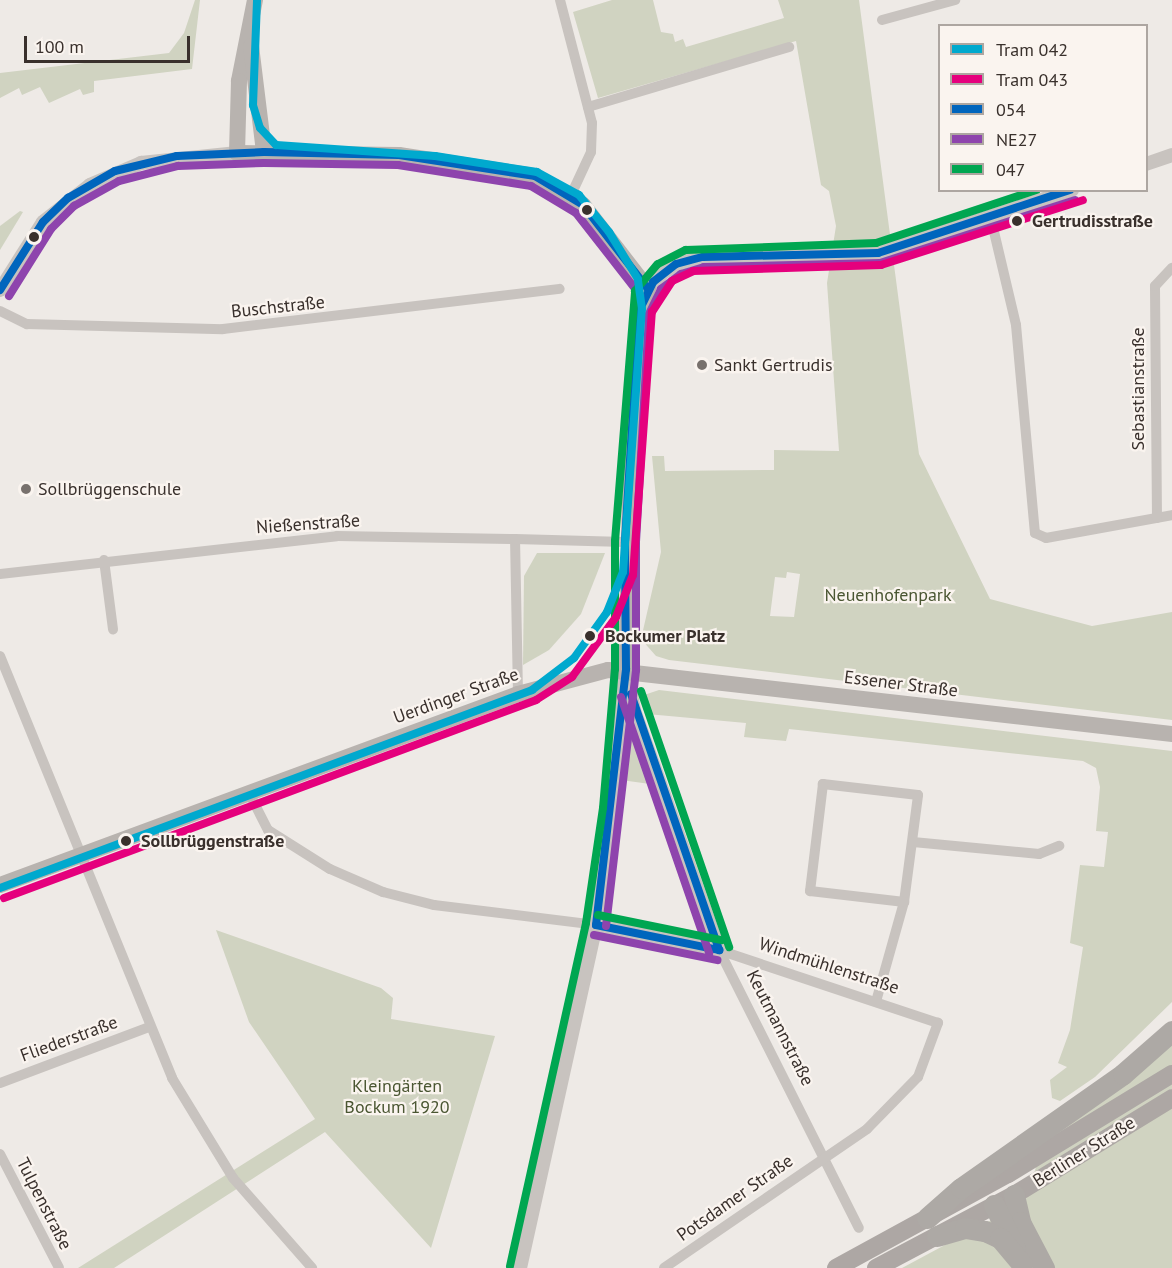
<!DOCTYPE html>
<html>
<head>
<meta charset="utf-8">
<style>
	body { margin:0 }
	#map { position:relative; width:1172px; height:1268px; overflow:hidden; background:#eeeae6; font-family:"PT Sans",sans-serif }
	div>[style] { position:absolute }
	.green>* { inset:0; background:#d0d3c1 }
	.minor>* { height:10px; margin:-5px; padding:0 5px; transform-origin:5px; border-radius:5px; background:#c8c3bf }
	.tertiary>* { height:14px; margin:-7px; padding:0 7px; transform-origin:7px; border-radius:7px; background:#c8c3bf }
	.secondary>* { height:16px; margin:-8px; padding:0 8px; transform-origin:8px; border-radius:8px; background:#b8b3af }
	.primary>* { height:18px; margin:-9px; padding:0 9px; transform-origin:9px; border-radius:9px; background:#ada7a4 }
	.motorway>* { height:21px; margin:-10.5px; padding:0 10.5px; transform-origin:10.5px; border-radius:10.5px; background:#ada9a5 }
	.bus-1>* { height:8px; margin:-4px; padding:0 4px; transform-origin:4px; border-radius:4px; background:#0065bd }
	.bus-2>* { height:8px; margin:-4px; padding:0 4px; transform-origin:4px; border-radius:4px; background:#8e44ad }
	.bus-3>* { height:8px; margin:-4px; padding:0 4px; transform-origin:4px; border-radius:4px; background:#00a651 }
	.tram-1>* { height:8px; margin:-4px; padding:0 4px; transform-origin:4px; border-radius:4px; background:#00a9ce }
	.tram-2>* { height:8px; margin:-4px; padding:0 4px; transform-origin:4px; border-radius:4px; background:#e5007d }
	.dots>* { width:16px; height:16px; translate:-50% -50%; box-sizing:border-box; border:3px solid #faf4ef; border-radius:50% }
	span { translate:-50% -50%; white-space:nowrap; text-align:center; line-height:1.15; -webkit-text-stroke:4.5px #faf4ef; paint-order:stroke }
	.stop-label { font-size:18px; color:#39302c; font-weight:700 }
	.left { translate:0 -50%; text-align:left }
	.street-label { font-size:18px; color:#39302c }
	.poi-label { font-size:18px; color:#39302c }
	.park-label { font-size:18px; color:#4a5632 }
	.legend { position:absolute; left:938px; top:24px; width:210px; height:168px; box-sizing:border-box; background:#faf4ef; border:2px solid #ada6a1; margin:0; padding:8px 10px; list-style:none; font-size:18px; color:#39302c }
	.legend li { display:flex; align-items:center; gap:12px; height:30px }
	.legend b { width:30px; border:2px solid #ada6a1 }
	.scale { position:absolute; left:24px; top:36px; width:166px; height:27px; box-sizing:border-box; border:3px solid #39302c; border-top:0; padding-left:8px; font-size:18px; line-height:21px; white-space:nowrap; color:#39302c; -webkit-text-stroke:4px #faf4ef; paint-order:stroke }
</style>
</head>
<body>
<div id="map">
	<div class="green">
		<div style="clip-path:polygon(195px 0,200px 0,192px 69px,94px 81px,94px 92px,83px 95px,80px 89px,49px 103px,40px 87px,22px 95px,19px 88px,0 98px,0 73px,169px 53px,184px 33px)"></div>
		<div style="clip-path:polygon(evenodd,612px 0,653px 0,661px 32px,673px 34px,675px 42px,683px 39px,686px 47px,784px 18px,778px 0,859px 0,919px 454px,990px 599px,1092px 626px,1172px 612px,1172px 720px,669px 660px,656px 656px,641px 639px,661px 552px,652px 456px,664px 456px,665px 471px,774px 470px,774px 450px,839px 451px,827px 283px,836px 226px,829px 191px,821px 185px,796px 41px,598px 98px,573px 12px,612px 0,787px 572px,800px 574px,794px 617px,770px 616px,775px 577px,786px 578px,787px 572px)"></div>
		<div style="clip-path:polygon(20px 211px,23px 212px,0 250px,0 226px)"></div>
		<div style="clip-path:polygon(537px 553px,605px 553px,581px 614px,549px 650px,523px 665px,524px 576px)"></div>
		<div style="clip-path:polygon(659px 690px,1172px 751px,1172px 1002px,1095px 1077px,1060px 1101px,1052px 1098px,1050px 1080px,1067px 1067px,1058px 1063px,1070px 1030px,1083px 947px,1070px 943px,1080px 865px,1104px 867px,1108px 832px,1096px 831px,1100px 787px,1096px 768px,1083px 761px,789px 729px,786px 741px,744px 737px,746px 723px,647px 714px,641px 696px)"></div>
		<div style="clip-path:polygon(630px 735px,632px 736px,650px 784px,621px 780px,625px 739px)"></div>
		<div style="clip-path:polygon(216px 930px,381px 988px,393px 998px,391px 1019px,495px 1036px,431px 1248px,325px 1132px,114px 1268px,78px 1268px,315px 1119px,249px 1022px)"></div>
		<div style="clip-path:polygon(1172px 1038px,1172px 1268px,902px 1268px,1025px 1202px,1046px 1135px)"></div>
	</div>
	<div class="minor">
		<div style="left:560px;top:0;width:127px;rotate:75.4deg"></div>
		<div style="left:592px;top:123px;width:29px;rotate:92deg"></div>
		<div style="left:591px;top:152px;width:47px;rotate:114.9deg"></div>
		<div style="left:882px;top:20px;width:76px;rotate:-15.3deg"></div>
		<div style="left:588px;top:107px;width:210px;rotate:-16.6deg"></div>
		<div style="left:991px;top:219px;width:109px;rotate:76.7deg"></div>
		<div style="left:1016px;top:325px;width:209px;rotate:84.8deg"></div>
		<div style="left:1035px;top:533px;width:12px;rotate:24deg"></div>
		<div style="left:1046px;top:538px;width:128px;rotate:-10.3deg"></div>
		<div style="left:0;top:311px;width:30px;rotate:26deg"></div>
		<div style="left:27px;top:324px;width:196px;rotate:1.5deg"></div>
		<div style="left:223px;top:329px;width:339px;rotate:-6.8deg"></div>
		<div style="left:1157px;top:518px;width:232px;rotate:-90.5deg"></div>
		<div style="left:1155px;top:286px;width:25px;rotate:-47deg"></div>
		<div style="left:104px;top:560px;width:70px;rotate:82.6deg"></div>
		<div style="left:0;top:574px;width:339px;rotate:-6.4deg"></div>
		<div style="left:337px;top:536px;width:178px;rotate:1deg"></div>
		<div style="left:0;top:656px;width:456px;rotate:67.8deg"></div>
		<div style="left:172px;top:1078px;width:117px;rotate:58.6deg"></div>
		<div style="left:233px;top:1178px;width:120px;rotate:48.7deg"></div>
		<div style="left:518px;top:694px;width:155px;rotate:-91.1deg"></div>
		<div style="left:515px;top:539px;width:110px;rotate:1.6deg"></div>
		<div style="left:248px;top:791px;width:44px;rotate:62.9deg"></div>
		<div style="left:268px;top:830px;width:73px;rotate:32.2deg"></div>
		<div style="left:330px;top:869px;width:58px;rotate:23.5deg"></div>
		<div style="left:383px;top:892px;width:53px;rotate:14.3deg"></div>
		<div style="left:434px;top:905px;width:163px;rotate:7deg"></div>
		<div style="left:913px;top:842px;width:127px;rotate:5.4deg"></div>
		<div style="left:1039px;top:854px;width:22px;rotate:-22deg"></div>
		<div style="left:719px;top:950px;width:311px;rotate:63.3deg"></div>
		<div style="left:877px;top:998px;width:100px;rotate:-74.3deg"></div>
		<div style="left:904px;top:902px;width:108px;rotate:-82.5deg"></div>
		<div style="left:918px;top:795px;width:96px;rotate:-173.4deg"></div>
		<div style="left:823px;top:784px;width:108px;rotate:96.9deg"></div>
		<div style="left:810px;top:891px;width:95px;rotate:6.7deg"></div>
		<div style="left:0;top:1083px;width:159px;rotate:-20.6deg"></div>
		<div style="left:0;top:1154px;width:128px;rotate:62.6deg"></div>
		<div style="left:664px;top:1268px;width:246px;rotate:-34.4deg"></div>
		<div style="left:867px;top:1129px;width:73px;rotate:-45.6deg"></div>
		<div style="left:918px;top:1077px;width:58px;rotate:-69.7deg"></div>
		<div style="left:938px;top:1023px;width:231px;rotate:-161.6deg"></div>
	</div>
	<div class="tertiary">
		<div style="left:1146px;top:164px;width:28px;rotate:-19deg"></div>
		<div style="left:648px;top:289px;width:23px;rotate:-47deg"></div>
		<div style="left:664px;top:272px;width:28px;rotate:-26deg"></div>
		<div style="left:689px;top:260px;width:189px;rotate:-2.1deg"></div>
		<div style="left:878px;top:253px;width:204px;rotate:-18deg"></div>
		<div style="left:0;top:290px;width:80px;rotate:-57.7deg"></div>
		<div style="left:43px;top:222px;width:60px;rotate:-38.2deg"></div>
		<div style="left:90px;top:185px;width:56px;rotate:-23.3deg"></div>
		<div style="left:141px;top:163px;width:97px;rotate:-5.9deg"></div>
		<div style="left:628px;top:679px;width:32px;rotate:79deg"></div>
		<div style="left:634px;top:710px;width:255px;rotate:70.5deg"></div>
		<div style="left:596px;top:925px;width:126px;rotate:11.5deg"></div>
		<div style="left:520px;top:1268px;width:351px;rotate:-77.5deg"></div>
		<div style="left:596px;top:925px;width:258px;rotate:-83.3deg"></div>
	</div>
	<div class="secondary">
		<div style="left:255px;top:0;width:83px;rotate:101.2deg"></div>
		<div style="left:239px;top:81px;width:72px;rotate:91.6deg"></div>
		<div style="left:237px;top:153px;width:162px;rotate:0.7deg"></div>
		<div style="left:399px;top:155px;width:138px;rotate:8.8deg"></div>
		<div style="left:535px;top:176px;width:56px;rotate:31.1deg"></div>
		<div style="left:583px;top:205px;width:106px;rotate:52.3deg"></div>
		<div style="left:648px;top:289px;width:24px;rotate:112deg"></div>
		<div style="left:639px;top:311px;width:140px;rotate:93.3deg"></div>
		<div style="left:631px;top:451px;width:218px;rotate:91.3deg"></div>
		<div style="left:251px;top:46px;width:107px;rotate:83deg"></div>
		<div style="left:0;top:885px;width:552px;rotate:-20.24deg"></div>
		<div style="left:518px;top:694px;width:93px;rotate:-14.9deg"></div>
		<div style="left:608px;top:670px;width:568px;rotate:6.47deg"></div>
	</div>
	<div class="primary">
		<div style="left:836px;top:1268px;width:196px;rotate:-28.7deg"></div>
		<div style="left:1008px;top:1174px;width:192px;rotate:-31.4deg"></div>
		<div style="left:876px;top:1268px;width:156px;rotate:-27.9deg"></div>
		<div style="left:1014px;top:1195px;width:185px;rotate:-31.5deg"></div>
	</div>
	<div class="motorway">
		<div style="left:1014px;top:1195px;width:28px;rotate:77deg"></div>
		<div style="left:1020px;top:1222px;width:52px;rotate:62.4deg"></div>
		<div style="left:994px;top:1205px;width:48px;rotate:64deg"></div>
		<div style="left:927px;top:1218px;width:45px;rotate:-41.4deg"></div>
		<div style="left:961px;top:1188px;width:198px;rotate:-35.1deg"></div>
		<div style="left:1123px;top:1074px;width:65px;rotate:-41.3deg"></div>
		<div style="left:937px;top:1236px;width:29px;rotate:-16deg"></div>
		<div style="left:965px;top:1228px;width:20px;rotate:9deg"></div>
		<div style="left:985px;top:1231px;width:17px;rotate:25deg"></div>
		<div style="left:1000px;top:1238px;width:34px;rotate:50deg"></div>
	</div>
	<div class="bus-1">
		<div style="left:0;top:290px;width:80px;rotate:-57.7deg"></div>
		<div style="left:43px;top:222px;width:35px;rotate:-44deg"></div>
		<div style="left:68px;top:198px;width:54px;rotate:-29.9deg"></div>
		<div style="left:115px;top:171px;width:64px;rotate:-13.6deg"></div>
		<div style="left:177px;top:156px;width:87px;rotate:-2.6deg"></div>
		<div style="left:264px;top:152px;width:135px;rotate:1.3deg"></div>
		<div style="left:399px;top:155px;width:138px;rotate:8.8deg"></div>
		<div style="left:535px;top:176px;width:56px;rotate:31.1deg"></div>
		<div style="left:583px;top:205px;width:106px;rotate:52.3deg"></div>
		<div style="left:631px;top:694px;width:271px;rotate:71deg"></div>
		<div style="left:596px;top:925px;width:258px;rotate:-83.3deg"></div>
		<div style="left:626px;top:669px;width:127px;rotate:-90.5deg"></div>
		<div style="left:625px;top:542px;width:231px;rotate:-86.5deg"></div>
		<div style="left:639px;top:311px;width:32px;rotate:-64deg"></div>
		<div style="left:653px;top:282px;width:29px;rotate:-38deg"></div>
		<div style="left:676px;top:264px;width:28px;rotate:-15deg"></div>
		<div style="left:703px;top:257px;width:175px;rotate:-1.3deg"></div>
		<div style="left:878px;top:253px;width:202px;rotate:-18.2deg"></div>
		<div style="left:596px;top:925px;width:126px;rotate:11.5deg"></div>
	</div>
	<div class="bus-2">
		<div style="left:9px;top:296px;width:79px;rotate:-57.9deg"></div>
		<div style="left:51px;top:229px;width:33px;rotate:-45deg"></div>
		<div style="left:74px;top:206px;width:51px;rotate:-29.1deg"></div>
		<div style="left:119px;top:181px;width:61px;rotate:-14.3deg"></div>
		<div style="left:178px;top:166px;width:86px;rotate:-2deg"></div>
		<div style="left:264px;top:163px;width:134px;rotate:0.9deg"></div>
		<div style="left:398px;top:165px;width:135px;rotate:9deg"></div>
		<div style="left:531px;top:186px;width:52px;rotate:31deg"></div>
		<div style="left:576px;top:213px;width:104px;rotate:52deg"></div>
		<div style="left:621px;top:697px;width:271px;rotate:71deg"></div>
		<div style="left:606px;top:926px;width:258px;rotate:-83.3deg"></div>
		<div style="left:636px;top:670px;width:128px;rotate:-90deg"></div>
		<div style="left:636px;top:542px;width:228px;rotate:-86.7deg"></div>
		<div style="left:649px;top:314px;width:28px;rotate:-64deg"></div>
		<div style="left:661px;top:289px;width:25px;rotate:-37deg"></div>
		<div style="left:681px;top:274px;width:24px;rotate:-17deg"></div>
		<div style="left:704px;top:267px;width:176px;rotate:-1.3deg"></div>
		<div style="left:880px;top:263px;width:205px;rotate:-17.9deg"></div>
		<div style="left:594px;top:935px;width:126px;rotate:11.5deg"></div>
	</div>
	<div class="bus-3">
		<div style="left:641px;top:691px;width:271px;rotate:71deg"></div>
		<div style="left:598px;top:915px;width:126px;rotate:11.5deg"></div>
		<div style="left:510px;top:1266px;width:351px;rotate:-77.5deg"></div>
		<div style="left:586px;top:923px;width:116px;rotate:-81.6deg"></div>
		<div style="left:603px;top:808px;width:140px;rotate:-85.1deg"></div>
		<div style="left:615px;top:669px;width:128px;rotate:-90deg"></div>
		<div style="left:615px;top:541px;width:251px;rotate:-85.4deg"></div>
		<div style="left:635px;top:291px;width:35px;rotate:-50deg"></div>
		<div style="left:658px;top:264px;width:31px;rotate:-27deg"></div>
		<div style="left:686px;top:250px;width:190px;rotate:-2.1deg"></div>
		<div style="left:876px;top:243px;width:169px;rotate:-18.3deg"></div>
	</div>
	<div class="tram-1">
		<div style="left:0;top:888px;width:568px;rotate:-20.41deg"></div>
		<div style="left:532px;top:690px;width:53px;rotate:-37.3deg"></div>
		<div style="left:574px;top:658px;width:57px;rotate:-54.3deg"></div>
		<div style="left:607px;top:612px;width:43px;rotate:-68.2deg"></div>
		<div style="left:623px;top:572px;width:264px;rotate:-85.9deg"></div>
		<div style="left:642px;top:309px;width:30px;rotate:-98deg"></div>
		<div style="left:638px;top:279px;width:55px;rotate:-121.7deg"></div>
		<div style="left:609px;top:232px;width:48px;rotate:-129deg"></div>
		<div style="left:579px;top:195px;width:48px;rotate:-151.3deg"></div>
		<div style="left:537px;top:172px;width:103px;rotate:-171.1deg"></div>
		<div style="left:435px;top:156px;width:159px;rotate:-176deg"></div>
		<div style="left:276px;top:145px;width:23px;rotate:-133deg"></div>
		<div style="left:260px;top:128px;width:24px;rotate:-107deg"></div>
		<div style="left:253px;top:105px;width:105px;rotate:-87.8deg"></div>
	</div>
	<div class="tram-2">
		<div style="left:4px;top:898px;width:568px;rotate:-20.41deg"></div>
		<div style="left:536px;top:700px;width:43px;rotate:-32.6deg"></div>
		<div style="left:572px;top:677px;width:74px;rotate:-53.7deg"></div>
		<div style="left:616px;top:617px;width:45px;rotate:-68deg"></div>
		<div style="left:633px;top:575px;width:264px;rotate:-85.9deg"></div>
		<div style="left:652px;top:312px;width:37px;rotate:-57deg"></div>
		<div style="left:672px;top:281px;width:23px;rotate:-25deg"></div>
		<div style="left:693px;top:271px;width:188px;rotate:-1.8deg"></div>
		<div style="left:881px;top:265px;width:212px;rotate:-17.8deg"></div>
	</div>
	<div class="dots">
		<div style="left:587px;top:210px;background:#39302c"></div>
		<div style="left:1017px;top:221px;background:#39302c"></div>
		<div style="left:34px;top:237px;background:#39302c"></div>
		<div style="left:702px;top:365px;background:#78716d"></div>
		<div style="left:26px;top:489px;background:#78716d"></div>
		<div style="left:590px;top:636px;background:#39302c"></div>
		<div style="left:126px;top:841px;background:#39302c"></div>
	</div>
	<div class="stop-label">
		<span class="left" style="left:1032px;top:221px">Gertrudisstraße</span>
		<span class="left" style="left:605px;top:636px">Bockumer Platz</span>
		<span class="left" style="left:141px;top:841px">Sollbrüggenstraße</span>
	</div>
	<div class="street-label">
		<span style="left:278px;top:307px;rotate:-6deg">Buschstraße</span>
		<span style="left:1138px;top:389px;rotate:-90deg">Sebastianstraße</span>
		<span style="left:308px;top:524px;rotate:-4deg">Nießenstraße</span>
		<span style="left:901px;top:684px;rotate:7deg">Essener Straße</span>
		<span style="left:456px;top:696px;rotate:-20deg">Uerdinger Straße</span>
		<span style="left:829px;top:966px;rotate:18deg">Windmühlenstraße</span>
		<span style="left:780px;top:1028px;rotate:63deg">Keutmannstraße</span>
		<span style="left:69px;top:1039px;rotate:-20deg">Fliederstraße</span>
		<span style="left:1084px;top:1152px;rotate:-32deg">Berliner Straße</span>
		<span style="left:735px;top:1198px;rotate:-35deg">Potsdamer Straße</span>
		<span style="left:44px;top:1204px;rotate:63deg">Tulpenstraße</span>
	</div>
	<div class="poi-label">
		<span class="left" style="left:714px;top:365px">Sankt Gertrudis</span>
		<span class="left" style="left:38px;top:489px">Sollbrüggenschule</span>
	</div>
	<div class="park-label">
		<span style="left:888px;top:595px">Neuenhofenpark</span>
		<span style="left:397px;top:1097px">Kleingärten<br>Bockum 1920</span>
	</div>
	<ul class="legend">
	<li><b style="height:8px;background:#00a9ce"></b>Tram 042</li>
	<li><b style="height:8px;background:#e5007d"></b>Tram 043</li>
	<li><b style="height:8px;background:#0065bd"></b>054</li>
	<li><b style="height:8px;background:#8e44ad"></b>NE27</li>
	<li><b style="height:8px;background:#00a651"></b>047</li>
	</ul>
	<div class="scale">100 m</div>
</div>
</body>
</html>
